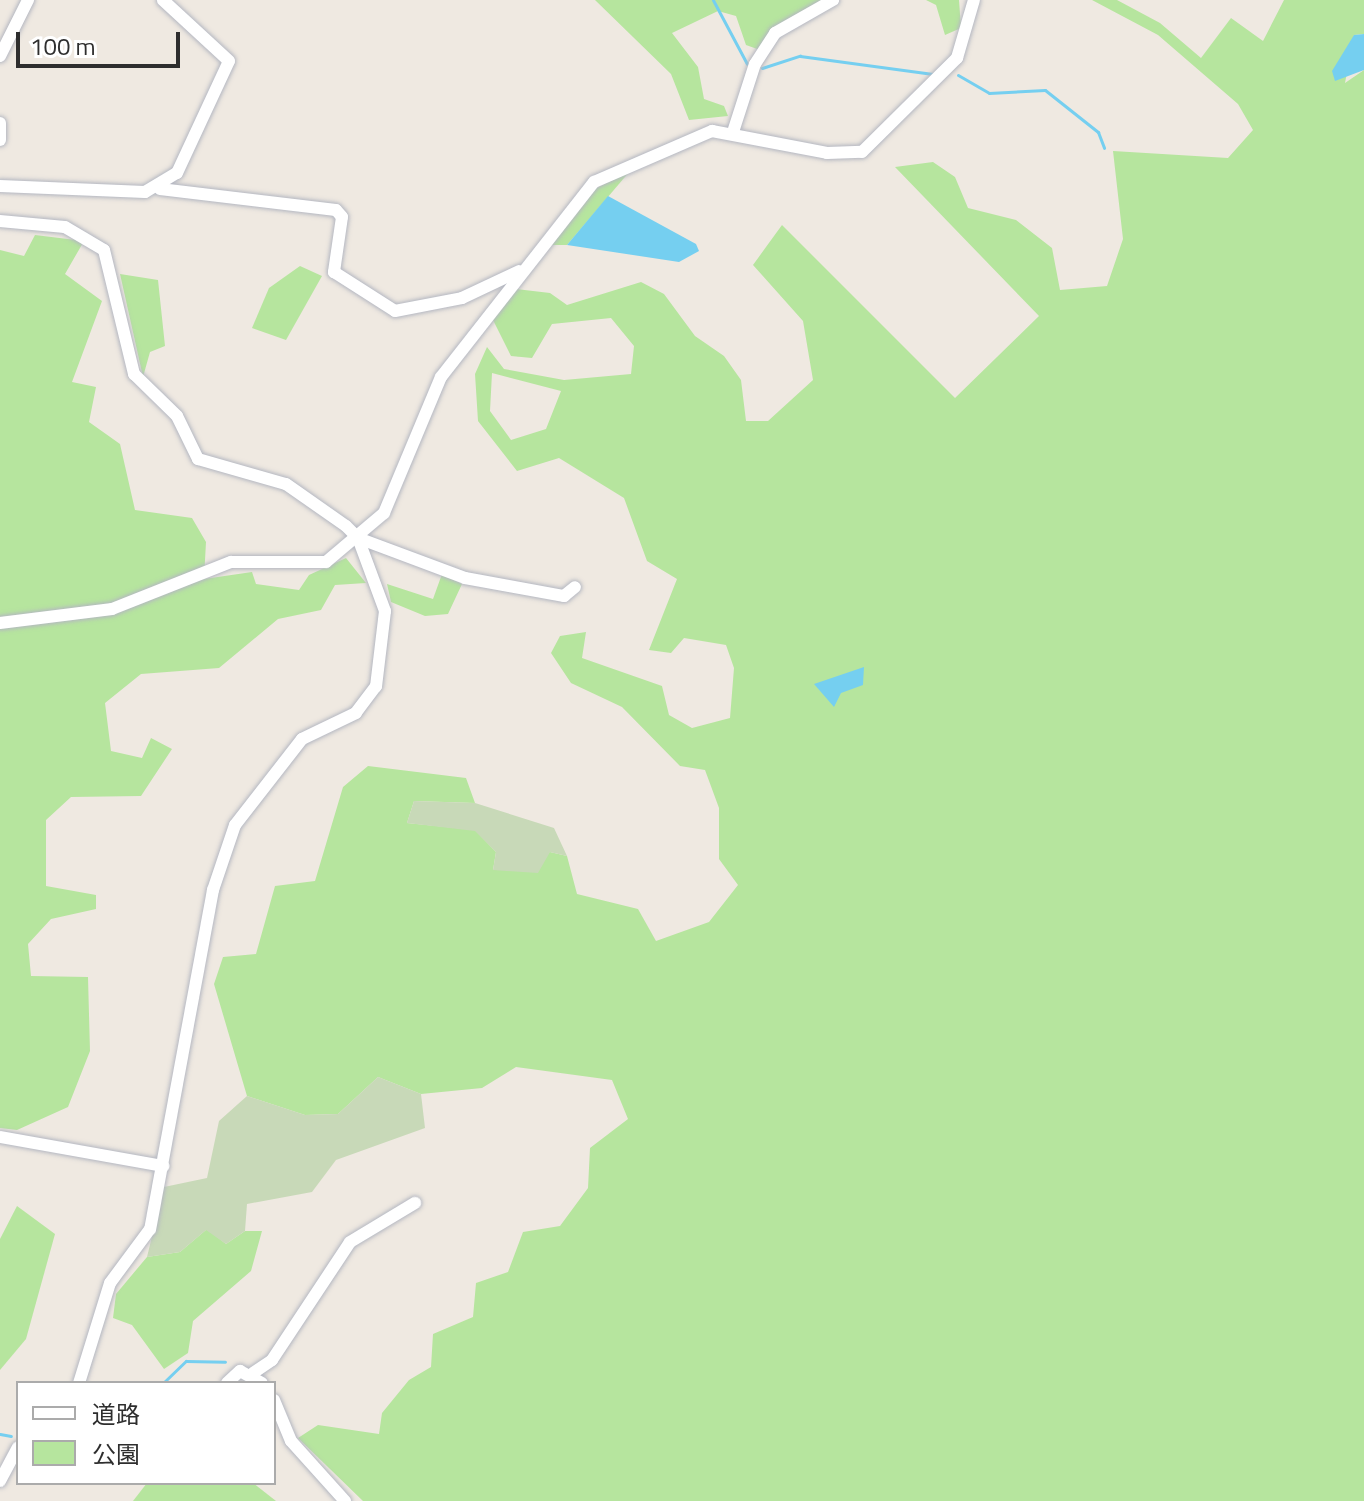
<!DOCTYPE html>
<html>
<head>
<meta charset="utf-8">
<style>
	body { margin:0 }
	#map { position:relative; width:1364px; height:1501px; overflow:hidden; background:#efe9e1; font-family:"Titillium Web","Noto Sans JP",sans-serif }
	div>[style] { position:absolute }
	.green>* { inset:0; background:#b6e59e }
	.cemetery>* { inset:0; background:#c8d9b8 }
	.water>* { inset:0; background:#75cff0 }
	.stream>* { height:3px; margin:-1.5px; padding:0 1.5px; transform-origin:1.5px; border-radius:1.5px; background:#75cff0 }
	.roads { filter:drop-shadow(0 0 2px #b4b7c1) drop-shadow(0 0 2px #b4b7c1) }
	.street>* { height:12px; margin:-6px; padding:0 6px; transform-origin:6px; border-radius:6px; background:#fff }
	span { translate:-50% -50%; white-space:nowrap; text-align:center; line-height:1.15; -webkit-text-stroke:7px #fff; paint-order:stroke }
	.legend { position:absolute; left:16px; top:1381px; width:260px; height:104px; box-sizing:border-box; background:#fff; border:2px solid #ababab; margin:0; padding:10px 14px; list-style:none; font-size:24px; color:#2e2e2e }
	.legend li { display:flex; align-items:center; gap:16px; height:40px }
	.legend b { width:40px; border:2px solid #ababab }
	.scale { position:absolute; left:16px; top:32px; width:164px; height:36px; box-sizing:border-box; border:4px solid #2e2e2e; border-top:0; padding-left:10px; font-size:24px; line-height:28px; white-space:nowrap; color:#2e2e2e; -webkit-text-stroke:6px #fff; paint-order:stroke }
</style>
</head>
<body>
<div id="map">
	<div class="green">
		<div style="clip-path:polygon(595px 0,827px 0,760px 50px,746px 45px,736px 16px,718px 11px,672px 33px,698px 67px,704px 99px,724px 106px,728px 116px,689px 120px,671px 74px)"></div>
		<div style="clip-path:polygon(926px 0,959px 0,961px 28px,945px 35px,936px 5px)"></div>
		<div style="clip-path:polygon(evenodd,1092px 0,1117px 0,1160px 23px,1201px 58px,1231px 18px,1263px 41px,1284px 0,1364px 0,1364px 34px,1354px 35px,1345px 83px,1364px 70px,1364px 1501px,363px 1501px,298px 1438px,318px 1425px,379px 1434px,382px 1413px,409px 1380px,431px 1367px,433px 1334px,473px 1317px,476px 1283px,508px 1272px,523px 1232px,560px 1226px,588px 1188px,590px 1148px,628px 1119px,612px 1080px,516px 1067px,482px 1088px,421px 1094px,378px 1077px,338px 1114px,305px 1115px,247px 1096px,214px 984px,223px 957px,256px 954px,275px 886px,315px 881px,343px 787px,368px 766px,466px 778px,475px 803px,414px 801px,407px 823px,475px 830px,496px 852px,493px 870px,550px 852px,567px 856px,577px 894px,638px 909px,656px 941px,709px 922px,738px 885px,719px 859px,719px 808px,705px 770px,680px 766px,622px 707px,571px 683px,551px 653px,560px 636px,586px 632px,582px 658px,662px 686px,669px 715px,692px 728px,730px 718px,734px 668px,726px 645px,684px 638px,671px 653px,649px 650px,677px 579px,647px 561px,624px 498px,559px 458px,517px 471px,478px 421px,475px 374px,487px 347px,504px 369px,564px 380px,631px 374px,634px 346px,611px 318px,552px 324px,532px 358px,511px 356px,492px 318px,516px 289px,550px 293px,567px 305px,641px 282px,664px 294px,695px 336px,724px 356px,741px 380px,746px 421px,768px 421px,813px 380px,803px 321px,753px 265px,782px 225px,955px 398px,1039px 316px,895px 167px,933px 162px,955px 177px,968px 208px,1016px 220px,1052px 248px,1060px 290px,1107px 286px,1123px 239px,1113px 151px,1228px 158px,1253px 130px,1238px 104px,1158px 35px,1092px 0,492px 373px,561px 391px,546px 429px,511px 440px,490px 411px,492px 373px)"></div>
		<div style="clip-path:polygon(630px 171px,567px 245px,548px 245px,591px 191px)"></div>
		<div style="clip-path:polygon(35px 235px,84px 241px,65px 274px,102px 301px,72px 382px,96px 387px,89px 422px,120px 444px,135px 510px,192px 518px,206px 542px,204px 579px,252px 572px,256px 584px,299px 590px,309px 575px,346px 558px,366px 583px,335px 585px,321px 610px,278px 619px,219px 668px,141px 674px,105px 703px,111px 751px,142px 758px,151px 738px,172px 749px,141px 796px,71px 797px,46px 820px,46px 886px,96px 895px,96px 909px,51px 919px,28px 944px,31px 976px,88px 977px,90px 1051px,68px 1107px,17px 1130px,0 1128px,0 250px,24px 256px)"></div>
		<div style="clip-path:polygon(300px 266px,322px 276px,286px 340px,252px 328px,269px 288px)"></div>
		<div style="clip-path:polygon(120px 274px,158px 280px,165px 346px,150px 352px,143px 377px)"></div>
		<div style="clip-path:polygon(442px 574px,462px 584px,448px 614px,425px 616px,391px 602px,387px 584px,433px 599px)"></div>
		<div style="clip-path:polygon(17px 1206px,55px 1234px,26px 1339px,0 1370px,0 1239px)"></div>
		<div style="clip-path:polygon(207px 1229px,226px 1244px,245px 1231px,262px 1231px,251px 1271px,193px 1321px,188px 1353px,164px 1369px,132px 1325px,113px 1318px,116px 1294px,147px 1257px,180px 1252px)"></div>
		<div style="clip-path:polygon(147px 1483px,253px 1483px,276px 1501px,133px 1501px)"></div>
	</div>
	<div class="cemetery">
		<div style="clip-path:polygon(414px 801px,475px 803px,554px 828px,567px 856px,550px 852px,538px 873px,493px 870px,496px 852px,475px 831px,407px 823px)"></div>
		<div style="clip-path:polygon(378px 1077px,421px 1094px,425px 1128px,336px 1160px,312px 1192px,247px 1204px,245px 1231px,226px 1244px,206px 1230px,180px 1252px,147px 1257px,164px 1187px,207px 1178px,219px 1121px,247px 1096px,305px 1115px,338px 1114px)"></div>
	</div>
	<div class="water">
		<div style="clip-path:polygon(1364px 34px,1364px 70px,1335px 81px,1332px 71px,1354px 35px)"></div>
		<div style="clip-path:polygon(608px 196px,696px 244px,699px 251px,679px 262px,567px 245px)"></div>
		<div style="clip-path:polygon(864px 667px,863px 685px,841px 693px,834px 707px,814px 684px)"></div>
	</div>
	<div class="stream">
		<div style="left:713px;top:0;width:72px;rotate:62deg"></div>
		<div style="left:762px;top:68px;width:40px;rotate:-18deg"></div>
		<div style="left:800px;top:56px;width:134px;rotate:7.7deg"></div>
		<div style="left:958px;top:75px;width:36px;rotate:30deg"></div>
		<div style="left:989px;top:93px;width:56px;rotate:-3.1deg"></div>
		<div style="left:1045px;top:90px;width:68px;rotate:38.4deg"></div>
		<div style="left:1098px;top:132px;width:17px;rotate:69deg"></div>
		<div style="left:163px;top:1383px;width:32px;rotate:-44deg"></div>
		<div style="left:186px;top:1361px;width:39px;rotate:1deg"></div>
		<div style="left:0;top:1434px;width:11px;rotate:10deg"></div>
	</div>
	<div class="roads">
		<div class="street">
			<div style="left:0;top:56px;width:63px;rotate:-63.4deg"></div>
			<div style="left:0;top:123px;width:17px;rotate:90deg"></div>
			<div style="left:733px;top:132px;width:71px;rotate:-72.1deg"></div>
			<div style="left:755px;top:64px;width:37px;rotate:-57deg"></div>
			<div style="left:775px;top:33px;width:67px;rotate:-29.6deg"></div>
			<div style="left:0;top:186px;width:145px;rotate:2.4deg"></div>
			<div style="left:145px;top:192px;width:37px;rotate:-31deg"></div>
			<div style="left:177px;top:173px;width:123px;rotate:-65.1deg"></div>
			<div style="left:229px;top:61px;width:90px;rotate:-137.3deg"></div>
			<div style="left:160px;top:189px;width:177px;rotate:6.8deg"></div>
			<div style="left:336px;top:210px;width:9px;rotate:49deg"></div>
			<div style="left:342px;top:217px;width:56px;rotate:98.3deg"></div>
			<div style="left:334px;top:272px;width:72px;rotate:32.6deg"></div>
			<div style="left:395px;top:311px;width:68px;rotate:-11deg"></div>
			<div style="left:462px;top:298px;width:63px;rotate:-25.3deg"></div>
			<div style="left:0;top:221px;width:65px;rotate:5.3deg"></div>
			<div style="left:65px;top:227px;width:45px;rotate:30.5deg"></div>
			<div style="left:104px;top:250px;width:128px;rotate:76.4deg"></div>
			<div style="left:134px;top:374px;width:60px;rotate:44.3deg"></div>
			<div style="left:177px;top:416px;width:48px;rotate:64deg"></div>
			<div style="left:198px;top:459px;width:91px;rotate:15.9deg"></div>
			<div style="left:286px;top:484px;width:73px;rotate:35deg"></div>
			<div style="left:346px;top:526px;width:17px;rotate:45deg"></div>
			<div style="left:358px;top:538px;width:78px;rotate:69.7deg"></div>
			<div style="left:385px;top:611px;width:76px;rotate:96.8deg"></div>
			<div style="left:376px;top:686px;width:34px;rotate:127deg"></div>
			<div style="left:356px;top:713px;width:60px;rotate:154.3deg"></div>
			<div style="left:302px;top:739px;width:109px;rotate:127.9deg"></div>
			<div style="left:235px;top:825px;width:69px;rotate:108.7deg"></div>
			<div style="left:213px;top:890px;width:345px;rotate:100.5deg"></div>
			<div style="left:150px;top:1229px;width:67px;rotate:126.5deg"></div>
			<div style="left:110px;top:1283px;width:105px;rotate:107.2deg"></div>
			<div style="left:358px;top:538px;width:114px;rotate:20.5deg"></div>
			<div style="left:465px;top:578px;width:101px;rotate:10.3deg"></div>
			<div style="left:564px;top:596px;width:14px;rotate:-39deg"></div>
			<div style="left:0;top:623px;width:113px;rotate:-7.1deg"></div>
			<div style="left:112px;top:609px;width:128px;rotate:-21.6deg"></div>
			<div style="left:231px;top:562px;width:95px"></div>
			<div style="left:326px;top:562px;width:76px;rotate:-40.2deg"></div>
			<div style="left:384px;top:513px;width:147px;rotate:-67.3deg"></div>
			<div style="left:441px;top:377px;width:248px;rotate:-51.9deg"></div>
			<div style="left:594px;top:182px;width:129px;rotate:-23.4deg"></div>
			<div style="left:712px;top:131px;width:117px;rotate:10.8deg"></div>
			<div style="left:827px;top:153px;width:35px;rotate:-2deg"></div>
			<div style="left:862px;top:152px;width:134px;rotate:-44.7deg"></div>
			<div style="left:957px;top:58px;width:60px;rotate:-73.7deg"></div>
			<div style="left:0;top:1137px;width:166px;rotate:10.1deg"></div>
			<div style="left:253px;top:1373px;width:23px;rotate:-34deg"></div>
			<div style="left:272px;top:1360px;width:141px;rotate:-56.5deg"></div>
			<div style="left:350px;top:1242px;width:76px;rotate:-31deg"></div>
			<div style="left:227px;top:1383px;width:18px;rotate:-43deg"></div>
			<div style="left:240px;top:1371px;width:25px;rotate:29deg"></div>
			<div style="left:274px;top:1400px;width:44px;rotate:67.5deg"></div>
			<div style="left:291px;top:1441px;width:81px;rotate:48deg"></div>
			<div style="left:0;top:1481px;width:38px;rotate:-62deg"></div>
		</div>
	</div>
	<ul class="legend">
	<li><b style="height:10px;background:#fff"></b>道路</li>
	<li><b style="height:22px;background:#b6e59e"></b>公園</li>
	</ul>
	<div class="scale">100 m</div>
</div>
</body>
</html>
